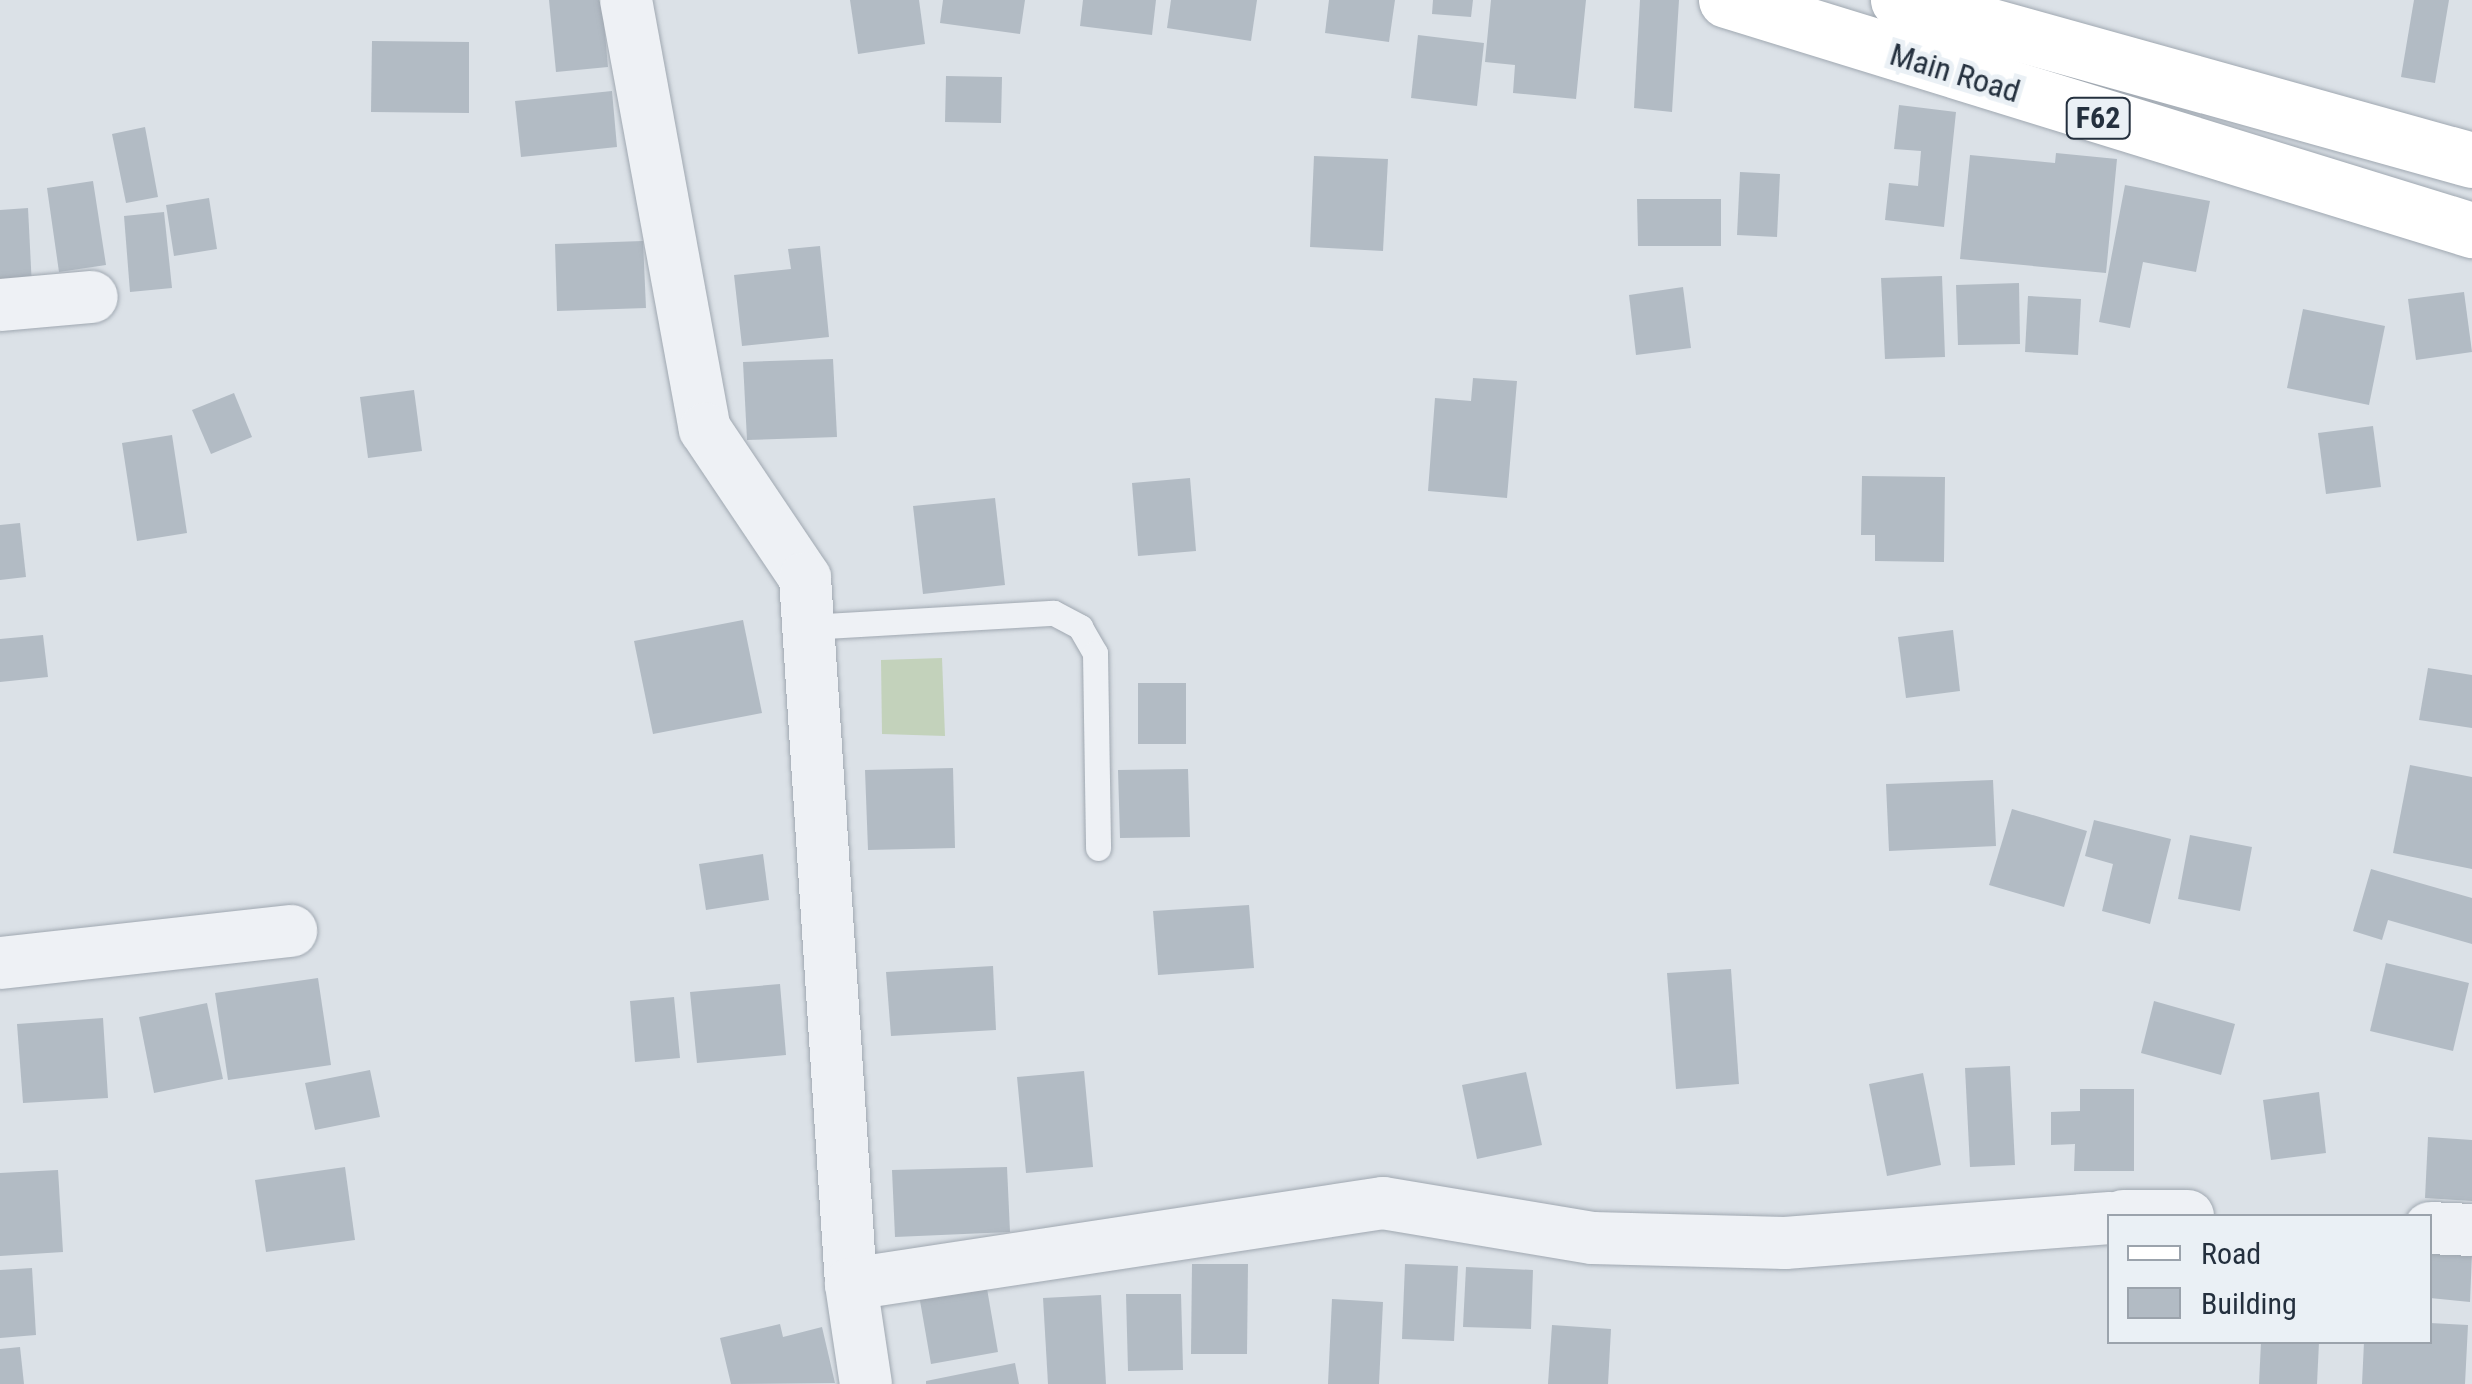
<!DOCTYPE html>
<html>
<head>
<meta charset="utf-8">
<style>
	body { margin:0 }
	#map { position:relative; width:2472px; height:1384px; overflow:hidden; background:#dbe1e7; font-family:"Roboto Condensed",sans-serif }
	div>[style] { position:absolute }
	.green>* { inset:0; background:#c3d2bb }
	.building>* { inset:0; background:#b2bbc4 }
	.roads { filter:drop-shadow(0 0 2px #a0a8b1) drop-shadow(0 0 2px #a0a8b1) }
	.lane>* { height:25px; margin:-12.5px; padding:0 12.5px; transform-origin:12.5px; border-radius:12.5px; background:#eef1f5 }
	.street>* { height:52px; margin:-26px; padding:0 26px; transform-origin:26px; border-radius:26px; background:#eef1f5 }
	.primary>* { height:55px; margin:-27.5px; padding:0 27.5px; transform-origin:27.5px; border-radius:27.5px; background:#fff }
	span { translate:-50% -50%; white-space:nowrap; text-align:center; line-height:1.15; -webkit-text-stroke:10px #eaf0f5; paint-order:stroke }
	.shield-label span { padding:2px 8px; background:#eaf0f5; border:2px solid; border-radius:8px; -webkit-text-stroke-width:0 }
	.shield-label { font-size:30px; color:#24303e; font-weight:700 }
	.street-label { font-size:32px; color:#24303e }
	.legend { position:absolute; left:2107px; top:1214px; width:325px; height:130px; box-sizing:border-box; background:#eaf0f5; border:2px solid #9ba3ac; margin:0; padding:12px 18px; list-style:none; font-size:30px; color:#24303e }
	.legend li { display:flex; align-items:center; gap:20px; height:50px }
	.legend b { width:50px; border:2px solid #9ba3ac }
</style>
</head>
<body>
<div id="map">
	<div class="green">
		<div style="clip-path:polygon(942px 658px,945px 736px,882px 734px,881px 660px)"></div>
	</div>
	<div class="building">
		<div style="clip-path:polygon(549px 0,602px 0,608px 67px,556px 72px)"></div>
		<div style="clip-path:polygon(850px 0,919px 0,925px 44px,858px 54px)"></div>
		<div style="clip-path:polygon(943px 0,1025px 0,1020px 34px,940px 23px)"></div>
		<div style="clip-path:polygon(1083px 0,1156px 0,1152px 35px,1080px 26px)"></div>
		<div style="clip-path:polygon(1171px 0,1257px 0,1251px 41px,1167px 28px)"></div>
		<div style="clip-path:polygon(1329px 0,1395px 0,1389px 42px,1325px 33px)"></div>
		<div style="clip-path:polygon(1433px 0,1473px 0,1471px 17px,1432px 14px)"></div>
		<div style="clip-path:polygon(1491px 0,1586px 0,1576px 99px,1513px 93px,1515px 65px,1485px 62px)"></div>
		<div style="clip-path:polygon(1640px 0,1679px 0,1672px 112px,1634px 108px)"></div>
		<div style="clip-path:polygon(2414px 0,2449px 0,2435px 83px,2401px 77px)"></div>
		<div style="clip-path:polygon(1418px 35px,1484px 43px,1477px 106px,1411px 98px)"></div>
		<div style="clip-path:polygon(372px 41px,469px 42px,469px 113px,371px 112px)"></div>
		<div style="clip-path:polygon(946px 76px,1002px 77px,1001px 123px,945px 122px)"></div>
		<div style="clip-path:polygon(612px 91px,617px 147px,521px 157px,515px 101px)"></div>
		<div style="clip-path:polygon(1899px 105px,1956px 112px,1944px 227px,1885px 220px,1889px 183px,1918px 186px,1921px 151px,1894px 149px)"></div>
		<div style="clip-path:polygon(145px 127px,158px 197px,126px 203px,112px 134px)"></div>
		<div style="clip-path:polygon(2056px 153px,2117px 159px,2106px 273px,1960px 259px,1970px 155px,2055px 163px)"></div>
		<div style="clip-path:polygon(1314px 156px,1388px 159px,1383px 251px,1310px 247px)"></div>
		<div style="clip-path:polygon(1740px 172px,1780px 174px,1777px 237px,1737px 235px)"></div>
		<div style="clip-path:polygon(93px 181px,106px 265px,59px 272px,47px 188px)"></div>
		<div style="clip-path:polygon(2125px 185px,2210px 201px,2196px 272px,2143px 262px,2130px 328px,2099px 322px)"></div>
		<div style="clip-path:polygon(209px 198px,217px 249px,174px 256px,166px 205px)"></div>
		<div style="clip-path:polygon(1637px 199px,1721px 199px,1721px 246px,1638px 246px)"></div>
		<div style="clip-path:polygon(28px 208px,32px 287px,0 288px,0 210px)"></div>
		<div style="clip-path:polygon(164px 212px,172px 288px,130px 292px,124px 216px)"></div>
		<div style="clip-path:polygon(643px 241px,646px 308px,557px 311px,555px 244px)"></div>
		<div style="clip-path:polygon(820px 246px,829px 337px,742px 346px,734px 275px,791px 269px,788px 249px)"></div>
		<div style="clip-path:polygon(1942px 276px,1945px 357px,1885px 359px,1881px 278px)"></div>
		<div style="clip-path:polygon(2019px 283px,2020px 344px,1958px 345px,1956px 285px)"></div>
		<div style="clip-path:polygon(1683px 287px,1691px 348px,1636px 355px,1629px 295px)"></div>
		<div style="clip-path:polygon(2464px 292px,2472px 352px,2416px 360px,2408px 299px)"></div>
		<div style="clip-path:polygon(2028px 296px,2081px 299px,2078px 355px,2025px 352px)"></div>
		<div style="clip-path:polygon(2303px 309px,2385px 326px,2369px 405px,2287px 388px)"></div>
		<div style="clip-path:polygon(833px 359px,837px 437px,747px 440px,743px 362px)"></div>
		<div style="clip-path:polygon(1473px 378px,1517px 381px,1507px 498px,1428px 491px,1435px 398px,1471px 401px)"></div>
		<div style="clip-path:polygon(414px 390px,422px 451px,368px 458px,360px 397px)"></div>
		<div style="clip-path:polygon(234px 393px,252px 437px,211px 454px,192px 410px)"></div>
		<div style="clip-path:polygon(2373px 426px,2381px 487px,2326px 494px,2318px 433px)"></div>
		<div style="clip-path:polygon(172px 435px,187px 533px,137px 541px,122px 443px)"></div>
		<div style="clip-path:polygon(1862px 476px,1945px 477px,1944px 562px,1875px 561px,1875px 535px,1861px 535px)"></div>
		<div style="clip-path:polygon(1190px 478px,1196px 551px,1138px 556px,1132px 483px)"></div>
		<div style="clip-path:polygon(995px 498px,1005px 585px,923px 594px,913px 506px)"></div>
		<div style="clip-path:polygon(20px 523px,26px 577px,0 580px,0 525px)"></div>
		<div style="clip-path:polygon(743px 620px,762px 713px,653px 734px,634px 641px)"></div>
		<div style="clip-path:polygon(1953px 630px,1960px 691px,1906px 698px,1898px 637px)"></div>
		<div style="clip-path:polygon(43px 635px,48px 677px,0 682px,0 639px)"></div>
		<div style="clip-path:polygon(2428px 668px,2472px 675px,2472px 728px,2419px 720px)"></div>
		<div style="clip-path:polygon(1138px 683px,1186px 683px,1186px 744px,1138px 744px)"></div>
		<div style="clip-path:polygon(2410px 765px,2472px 777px,2472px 869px,2393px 853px)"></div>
		<div style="clip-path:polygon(953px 768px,955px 848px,868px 850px,865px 770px)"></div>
		<div style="clip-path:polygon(1188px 769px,1190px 837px,1120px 838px,1118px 770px)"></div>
		<div style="clip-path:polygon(1993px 780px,1996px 846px,1889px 851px,1886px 784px)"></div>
		<div style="clip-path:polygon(2012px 809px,2087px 831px,2064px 907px,1989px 885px)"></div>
		<div style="clip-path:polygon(2094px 820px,2171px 839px,2150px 924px,2102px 911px,2113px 864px,2085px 856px)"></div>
		<div style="clip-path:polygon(2190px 835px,2252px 847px,2240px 911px,2178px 899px)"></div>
		<div style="clip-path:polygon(763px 854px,769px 900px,706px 910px,699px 864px)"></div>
		<div style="clip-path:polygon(2371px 869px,2472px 898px,2472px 944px,2388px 920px,2382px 940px,2353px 931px)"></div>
		<div style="clip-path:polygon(1249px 905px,1254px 968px,1158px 975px,1153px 911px)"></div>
		<div style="clip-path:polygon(2386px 963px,2469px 983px,2453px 1051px,2370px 1031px)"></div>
		<div style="clip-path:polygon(993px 966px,996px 1030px,891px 1036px,886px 972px)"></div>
		<div style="clip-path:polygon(1731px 969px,1739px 1084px,1676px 1089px,1667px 973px)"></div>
		<div style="clip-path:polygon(318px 978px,331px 1065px,228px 1080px,215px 993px)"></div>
		<div style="clip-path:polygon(780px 984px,786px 1055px,697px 1063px,690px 992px)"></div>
		<div style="clip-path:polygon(674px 997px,680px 1058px,635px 1062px,630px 1001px)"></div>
		<div style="clip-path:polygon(2154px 1001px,2235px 1024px,2221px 1075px,2141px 1053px)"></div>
		<div style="clip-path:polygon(207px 1003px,223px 1079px,154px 1093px,139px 1017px)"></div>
		<div style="clip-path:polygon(103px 1018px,108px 1098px,23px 1103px,17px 1024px)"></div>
		<div style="clip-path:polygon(2010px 1066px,2015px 1165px,1970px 1167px,1965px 1068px)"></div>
		<div style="clip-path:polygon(370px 1070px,380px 1117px,315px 1130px,305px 1083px)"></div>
		<div style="clip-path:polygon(1084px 1071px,1093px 1167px,1026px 1173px,1017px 1077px)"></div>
		<div style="clip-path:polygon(1526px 1072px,1542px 1145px,1477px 1159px,1462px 1085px)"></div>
		<div style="clip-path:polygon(1923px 1073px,1941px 1165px,1887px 1176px,1869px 1084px)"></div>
		<div style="clip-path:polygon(2080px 1089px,2134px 1089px,2134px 1171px,2074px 1171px,2075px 1144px,2051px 1145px,2051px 1112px,2080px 1111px)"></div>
		<div style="clip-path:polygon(2319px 1092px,2326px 1153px,2271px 1160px,2263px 1100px)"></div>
		<div style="clip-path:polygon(2428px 1137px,2472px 1140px,2472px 1201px,2425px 1198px)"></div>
		<div style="clip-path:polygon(345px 1167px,355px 1240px,266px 1252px,255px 1180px)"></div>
		<div style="clip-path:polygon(1007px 1167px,1010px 1232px,895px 1237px,892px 1170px)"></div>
		<div style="clip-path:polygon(58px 1170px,63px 1252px,0 1256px,0 1173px)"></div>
		<div style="clip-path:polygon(2430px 1249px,2472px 1253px,2470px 1302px,2430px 1298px)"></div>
		<div style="clip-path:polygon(1192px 1264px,1248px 1264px,1247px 1354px,1191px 1354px)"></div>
		<div style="clip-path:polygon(1405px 1264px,1458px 1266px,1454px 1341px,1402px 1339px)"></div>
		<div style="clip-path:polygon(1466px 1267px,1533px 1270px,1531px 1329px,1463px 1327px)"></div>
		<div style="clip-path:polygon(32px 1268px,36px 1335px,0 1338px,0 1270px)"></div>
		<div style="clip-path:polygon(986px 1283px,998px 1352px,931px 1364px,919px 1295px)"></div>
		<div style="clip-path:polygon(1126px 1294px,1181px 1294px,1183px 1370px,1128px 1371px)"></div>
		<div style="clip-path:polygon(1101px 1295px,1106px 1384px,1048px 1384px,1043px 1298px)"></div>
		<div style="clip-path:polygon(1332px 1299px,1383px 1302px,1379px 1384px,1328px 1384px)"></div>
		<div style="clip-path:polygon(2430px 1323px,2468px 1325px,2465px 1384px,2362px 1384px,2364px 1342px,2430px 1342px)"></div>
		<div style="clip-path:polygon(780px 1324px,783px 1337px,822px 1327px,835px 1383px,731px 1384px,720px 1338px)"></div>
		<div style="clip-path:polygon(1552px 1325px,1611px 1329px,1608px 1384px,1548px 1384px)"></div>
		<div style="clip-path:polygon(2261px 1342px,2319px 1342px,2317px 1384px,2259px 1384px)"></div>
		<div style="clip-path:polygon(20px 1347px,24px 1384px,0 1384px,0 1349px)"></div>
		<div style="clip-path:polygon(1015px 1363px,1019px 1384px,926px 1384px,926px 1381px)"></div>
	</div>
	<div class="roads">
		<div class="lane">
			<div style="left:808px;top:627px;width:246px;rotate:-3.3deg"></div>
			<div style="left:1054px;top:613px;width:30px;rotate:28deg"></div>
			<div style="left:1080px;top:627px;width:30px;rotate:60deg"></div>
			<div style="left:1095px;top:653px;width:195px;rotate:89.1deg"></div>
		</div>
		<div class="street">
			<div style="left:626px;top:0;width:436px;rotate:79.6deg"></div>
			<div style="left:705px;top:429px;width:179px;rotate:56.1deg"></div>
			<div style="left:805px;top:578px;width:707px;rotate:86.27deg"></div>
			<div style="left:851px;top:1284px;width:101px;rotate:81.5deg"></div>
			<div style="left:0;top:305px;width:92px;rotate:-5deg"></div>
			<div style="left:0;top:963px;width:293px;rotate:-6.3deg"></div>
			<div style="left:2123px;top:1216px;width:65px"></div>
			<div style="left:2430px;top:1228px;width:42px;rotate:2.7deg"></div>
			<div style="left:851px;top:1284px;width:538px;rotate:-8.66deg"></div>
			<div style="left:1383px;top:1203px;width:212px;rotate:9.5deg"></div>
			<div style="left:1592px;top:1238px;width:193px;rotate:1.5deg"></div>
			<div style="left:1785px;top:1243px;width:326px;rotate:-4.4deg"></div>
		</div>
		<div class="primary">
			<div style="left:1726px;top:0;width:781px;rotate:17.14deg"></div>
			<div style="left:1898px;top:0;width:596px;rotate:15.58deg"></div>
		</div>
	</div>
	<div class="shield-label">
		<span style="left:2098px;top:118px">F62</span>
	</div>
	<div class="street-label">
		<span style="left:1955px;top:73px;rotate:17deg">Main Road</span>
	</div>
	<ul class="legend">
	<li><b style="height:12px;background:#fff"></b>Road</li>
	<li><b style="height:28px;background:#b2bbc4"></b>Building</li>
	</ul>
</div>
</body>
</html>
